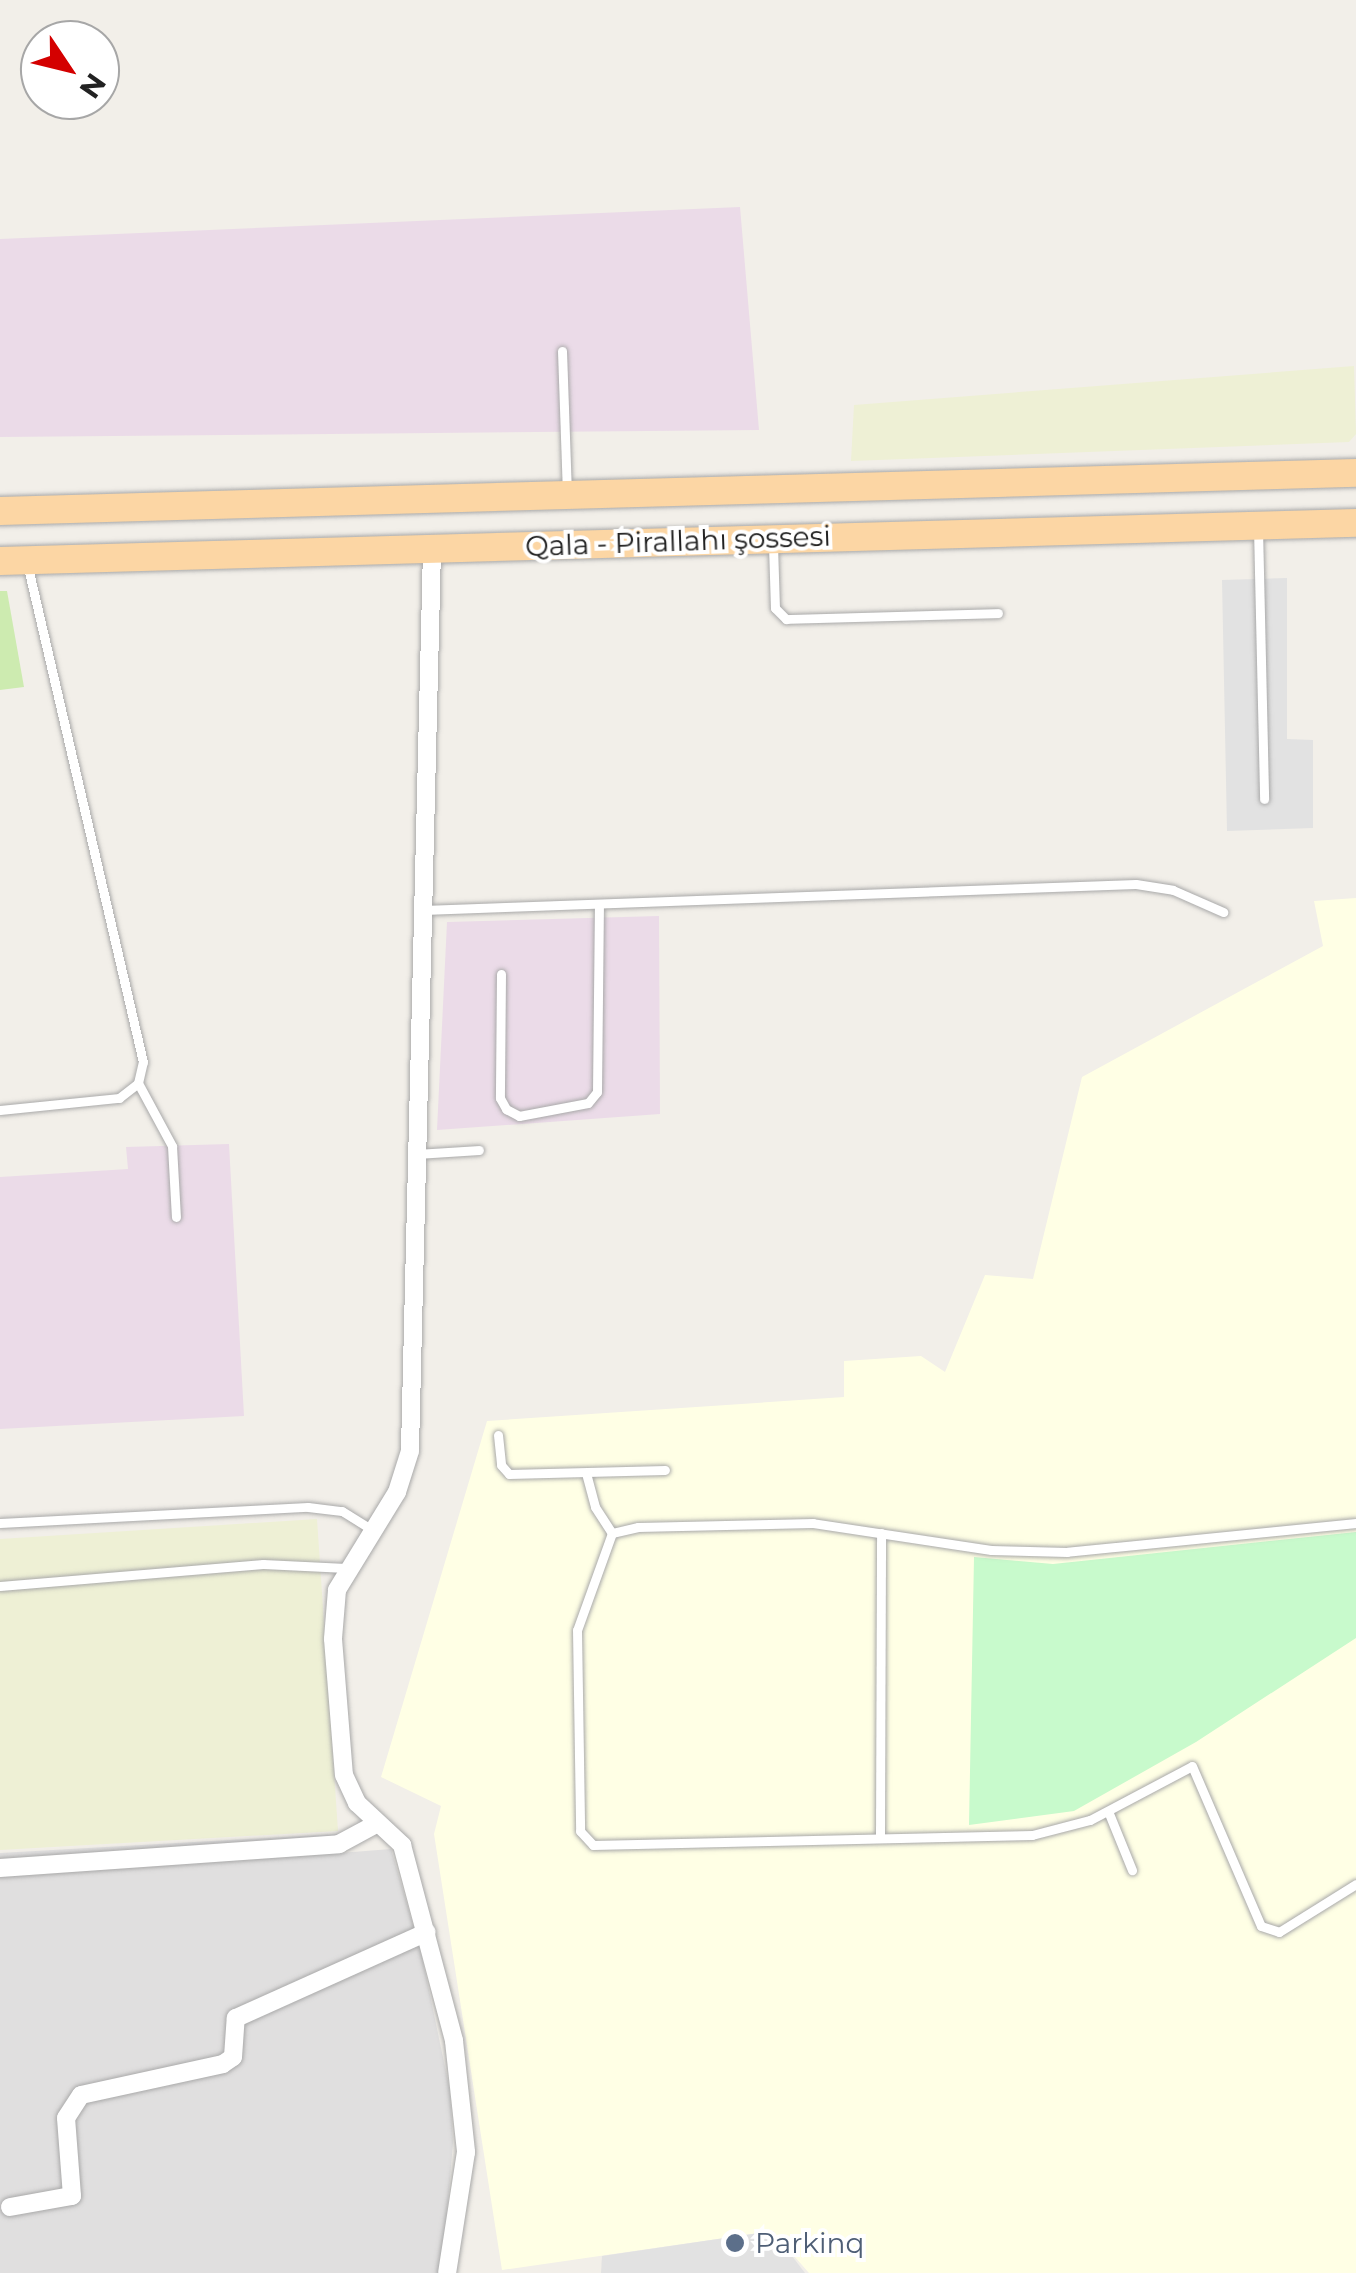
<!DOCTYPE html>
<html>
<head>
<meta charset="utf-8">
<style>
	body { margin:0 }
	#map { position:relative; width:1356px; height:2273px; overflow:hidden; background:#f2efe9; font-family:Montserrat,sans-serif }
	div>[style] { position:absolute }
	.residential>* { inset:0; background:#e0dfdf }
	.industrial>* { inset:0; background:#ebdbe8 }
	.education>* { inset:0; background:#ffffe5 }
	.farmland>* { inset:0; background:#eef0d5 }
	.grass>* { inset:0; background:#cdebb0 }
	.park>* { inset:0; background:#c8facc }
	.parking>* { inset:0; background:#e2e2e2 }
	.roads { filter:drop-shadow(0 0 2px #a9a9a9) drop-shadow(0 0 2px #a9a9a9) }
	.lane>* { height:9px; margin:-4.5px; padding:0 4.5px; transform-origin:4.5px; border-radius:4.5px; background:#fff }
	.street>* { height:18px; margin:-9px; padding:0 9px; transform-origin:9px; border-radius:9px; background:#fff }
	.primary>* { height:28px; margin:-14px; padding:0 14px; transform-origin:14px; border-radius:14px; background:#fcd6a4 }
	.dots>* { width:28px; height:28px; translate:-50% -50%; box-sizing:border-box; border:5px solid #fff; border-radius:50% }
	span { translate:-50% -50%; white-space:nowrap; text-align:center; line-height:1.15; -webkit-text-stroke:8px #fff; paint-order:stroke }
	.street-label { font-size:28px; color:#222 }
	.service-label { font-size:28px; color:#4e5e75 }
	.left { translate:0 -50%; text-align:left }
	.north { position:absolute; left:20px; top:20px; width:100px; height:100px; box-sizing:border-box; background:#fff; border:2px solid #a7a7a7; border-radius:50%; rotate:125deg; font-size:28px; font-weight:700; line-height:40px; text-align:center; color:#222 }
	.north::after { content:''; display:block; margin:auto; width:35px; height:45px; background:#d40000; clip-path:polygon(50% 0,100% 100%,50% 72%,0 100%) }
</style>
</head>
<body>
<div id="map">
	<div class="residential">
		<div style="clip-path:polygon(338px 1834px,340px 1853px,391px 1849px,421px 1952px,450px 2091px,453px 2143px,442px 2273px,0 2273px,0 1853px)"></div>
	</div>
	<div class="industrial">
		<div style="clip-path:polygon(740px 207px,759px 430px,0 437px,0 239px)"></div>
		<div style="clip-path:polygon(659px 916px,660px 1114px,437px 1130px,447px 922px)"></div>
		<div style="clip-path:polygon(229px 1144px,244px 1416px,0 1429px,0 1177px,128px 1169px,126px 1147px)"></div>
	</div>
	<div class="education">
		<div style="clip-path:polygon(1356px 898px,1356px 2273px,809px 2273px,772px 2231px,502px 2270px,434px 1834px,441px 1806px,381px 1777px,487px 1421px,844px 1397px,844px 1361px,921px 1356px,945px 1372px,985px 1275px,1033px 1279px,1082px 1077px,1323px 946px,1314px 901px)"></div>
	</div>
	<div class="farmland">
		<div style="clip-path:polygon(1354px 366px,1356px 434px,1349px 442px,851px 461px,854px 405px)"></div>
		<div style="clip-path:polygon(317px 1519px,338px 1831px,0 1850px,0 1539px)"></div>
	</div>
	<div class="grass">
		<div style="clip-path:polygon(0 591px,7px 591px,24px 687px,0 690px)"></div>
	</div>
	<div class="park">
		<div style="clip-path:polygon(1356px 1532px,1356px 1638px,1196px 1742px,1074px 1811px,969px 1825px,974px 1557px,1053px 1564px)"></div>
	</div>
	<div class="parking">
		<div style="clip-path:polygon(1287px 578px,1287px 739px,1313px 740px,1313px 828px,1227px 831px,1222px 580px)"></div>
		<div style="clip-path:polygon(773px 2231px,805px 2273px,601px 2273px,602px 2256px)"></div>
	</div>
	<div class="roads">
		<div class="lane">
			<div style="left:562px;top:351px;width:141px;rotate:88deg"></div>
			<div style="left:1258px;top:528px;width:271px;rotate:88.7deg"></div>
			<div style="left:773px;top:545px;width:63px;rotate:88.2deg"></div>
			<div style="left:775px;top:608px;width:16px;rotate:45deg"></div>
			<div style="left:786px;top:619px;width:212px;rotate:-1.6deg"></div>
			<div style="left:423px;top:910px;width:713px;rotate:-2.09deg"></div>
			<div style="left:1136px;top:884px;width:37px;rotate:9deg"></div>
			<div style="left:1173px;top:890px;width:55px;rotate:23.7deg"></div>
			<div style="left:501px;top:974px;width:124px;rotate:90.5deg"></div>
			<div style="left:500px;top:1098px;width:13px;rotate:61deg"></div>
			<div style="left:506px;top:1109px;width:15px;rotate:28deg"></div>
			<div style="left:519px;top:1116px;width:70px;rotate:-10.7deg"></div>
			<div style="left:588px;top:1103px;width:14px;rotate:-51deg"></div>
			<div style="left:597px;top:1092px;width:186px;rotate:-89.4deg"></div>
			<div style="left:138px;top:1083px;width:72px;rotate:61.6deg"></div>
			<div style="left:172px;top:1146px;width:71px;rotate:86.8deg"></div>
			<div style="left:0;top:1110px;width:120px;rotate:-5.8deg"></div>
			<div style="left:119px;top:1098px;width:24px;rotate:-38deg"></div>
			<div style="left:138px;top:1083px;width:22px;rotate:-77deg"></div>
			<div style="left:143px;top:1062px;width:512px;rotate:-103.09deg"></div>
			<div style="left:417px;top:1154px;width:62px;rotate:-3.7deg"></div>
			<div style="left:498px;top:1435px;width:30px;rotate:84deg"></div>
			<div style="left:501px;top:1465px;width:12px;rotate:48deg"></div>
			<div style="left:509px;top:1474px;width:156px;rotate:-1.5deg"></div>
			<div style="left:586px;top:1473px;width:35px;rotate:75deg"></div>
			<div style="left:595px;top:1507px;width:31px;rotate:57deg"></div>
			<div style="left:0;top:1523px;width:308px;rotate:-3deg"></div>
			<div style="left:308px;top:1507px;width:34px;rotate:7deg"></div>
			<div style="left:342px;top:1511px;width:34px;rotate:32deg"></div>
			<div style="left:1356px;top:1523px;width:290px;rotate:174.3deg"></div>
			<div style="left:1067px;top:1552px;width:76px;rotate:-178.5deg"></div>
			<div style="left:991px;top:1550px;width:180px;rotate:-171.4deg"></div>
			<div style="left:813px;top:1523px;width:175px;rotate:178.7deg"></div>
			<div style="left:638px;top:1527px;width:27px;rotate:167deg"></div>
			<div style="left:612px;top:1533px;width:103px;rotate:109.8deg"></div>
			<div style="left:577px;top:1630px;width:201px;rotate:89.1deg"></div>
			<div style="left:580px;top:1831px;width:19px;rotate:47deg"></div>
			<div style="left:593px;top:1845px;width:439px;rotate:-1.3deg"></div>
			<div style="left:1032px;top:1835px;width:60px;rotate:-14.5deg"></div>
			<div style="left:1090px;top:1820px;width:115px;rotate:-27.9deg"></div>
			<div style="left:1192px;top:1766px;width:174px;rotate:66.7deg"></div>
			<div style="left:1261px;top:1926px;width:19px;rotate:18deg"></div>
			<div style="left:1279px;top:1932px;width:91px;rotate:-31.9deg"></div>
			<div style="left:0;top:1586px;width:264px;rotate:-4.8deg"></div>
			<div style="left:263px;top:1564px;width:83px;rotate:2.8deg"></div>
			<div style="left:1108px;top:1811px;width:64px;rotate:67.9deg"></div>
			<div style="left:880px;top:1838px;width:305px;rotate:-89.8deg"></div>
		</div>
		<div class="street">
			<div style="left:432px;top:549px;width:902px;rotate:91.4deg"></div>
			<div style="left:410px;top:1451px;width:43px;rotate:107.6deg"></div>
			<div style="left:397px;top:1492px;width:115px;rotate:121.5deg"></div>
			<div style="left:337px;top:1590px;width:49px;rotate:94.7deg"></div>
			<div style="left:333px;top:1639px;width:136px;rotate:85.4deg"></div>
			<div style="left:344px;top:1775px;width:31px;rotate:65deg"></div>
			<div style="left:357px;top:1803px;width:62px;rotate:43deg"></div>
			<div style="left:402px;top:1845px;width:203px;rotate:75.1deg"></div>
			<div style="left:454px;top:2041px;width:112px;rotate:83.8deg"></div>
			<div style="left:466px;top:2152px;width:122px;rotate:98.9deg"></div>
			<div style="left:0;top:1868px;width:340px;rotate:-4deg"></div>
			<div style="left:339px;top:1844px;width:44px;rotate:-28.3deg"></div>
			<div style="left:10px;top:2207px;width:63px;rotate:-10.1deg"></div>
			<div style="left:72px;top:2196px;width:78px;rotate:-94.4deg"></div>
			<div style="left:66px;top:2118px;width:27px;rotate:-57deg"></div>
			<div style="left:81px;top:2095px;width:145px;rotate:-12.3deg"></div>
			<div style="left:223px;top:2064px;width:12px;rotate:-35deg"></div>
			<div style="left:233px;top:2057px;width:39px;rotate:-86deg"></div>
			<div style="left:236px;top:2018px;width:209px;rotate:-24.2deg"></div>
		</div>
		<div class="primary">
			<div style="left:0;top:511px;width:1357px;rotate:-1.61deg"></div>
			<div style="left:0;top:561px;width:1357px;rotate:-1.61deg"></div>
		</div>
	</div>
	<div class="dots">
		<div style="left:735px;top:2243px;background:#5c6f8a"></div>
	</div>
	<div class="street-label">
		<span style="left:678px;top:541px;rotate:-2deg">Qala - Pirallahı şossesi</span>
	</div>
	<div class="service-label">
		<span class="left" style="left:755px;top:2243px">Parkinq</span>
	</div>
	<div class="north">N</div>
</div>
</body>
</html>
